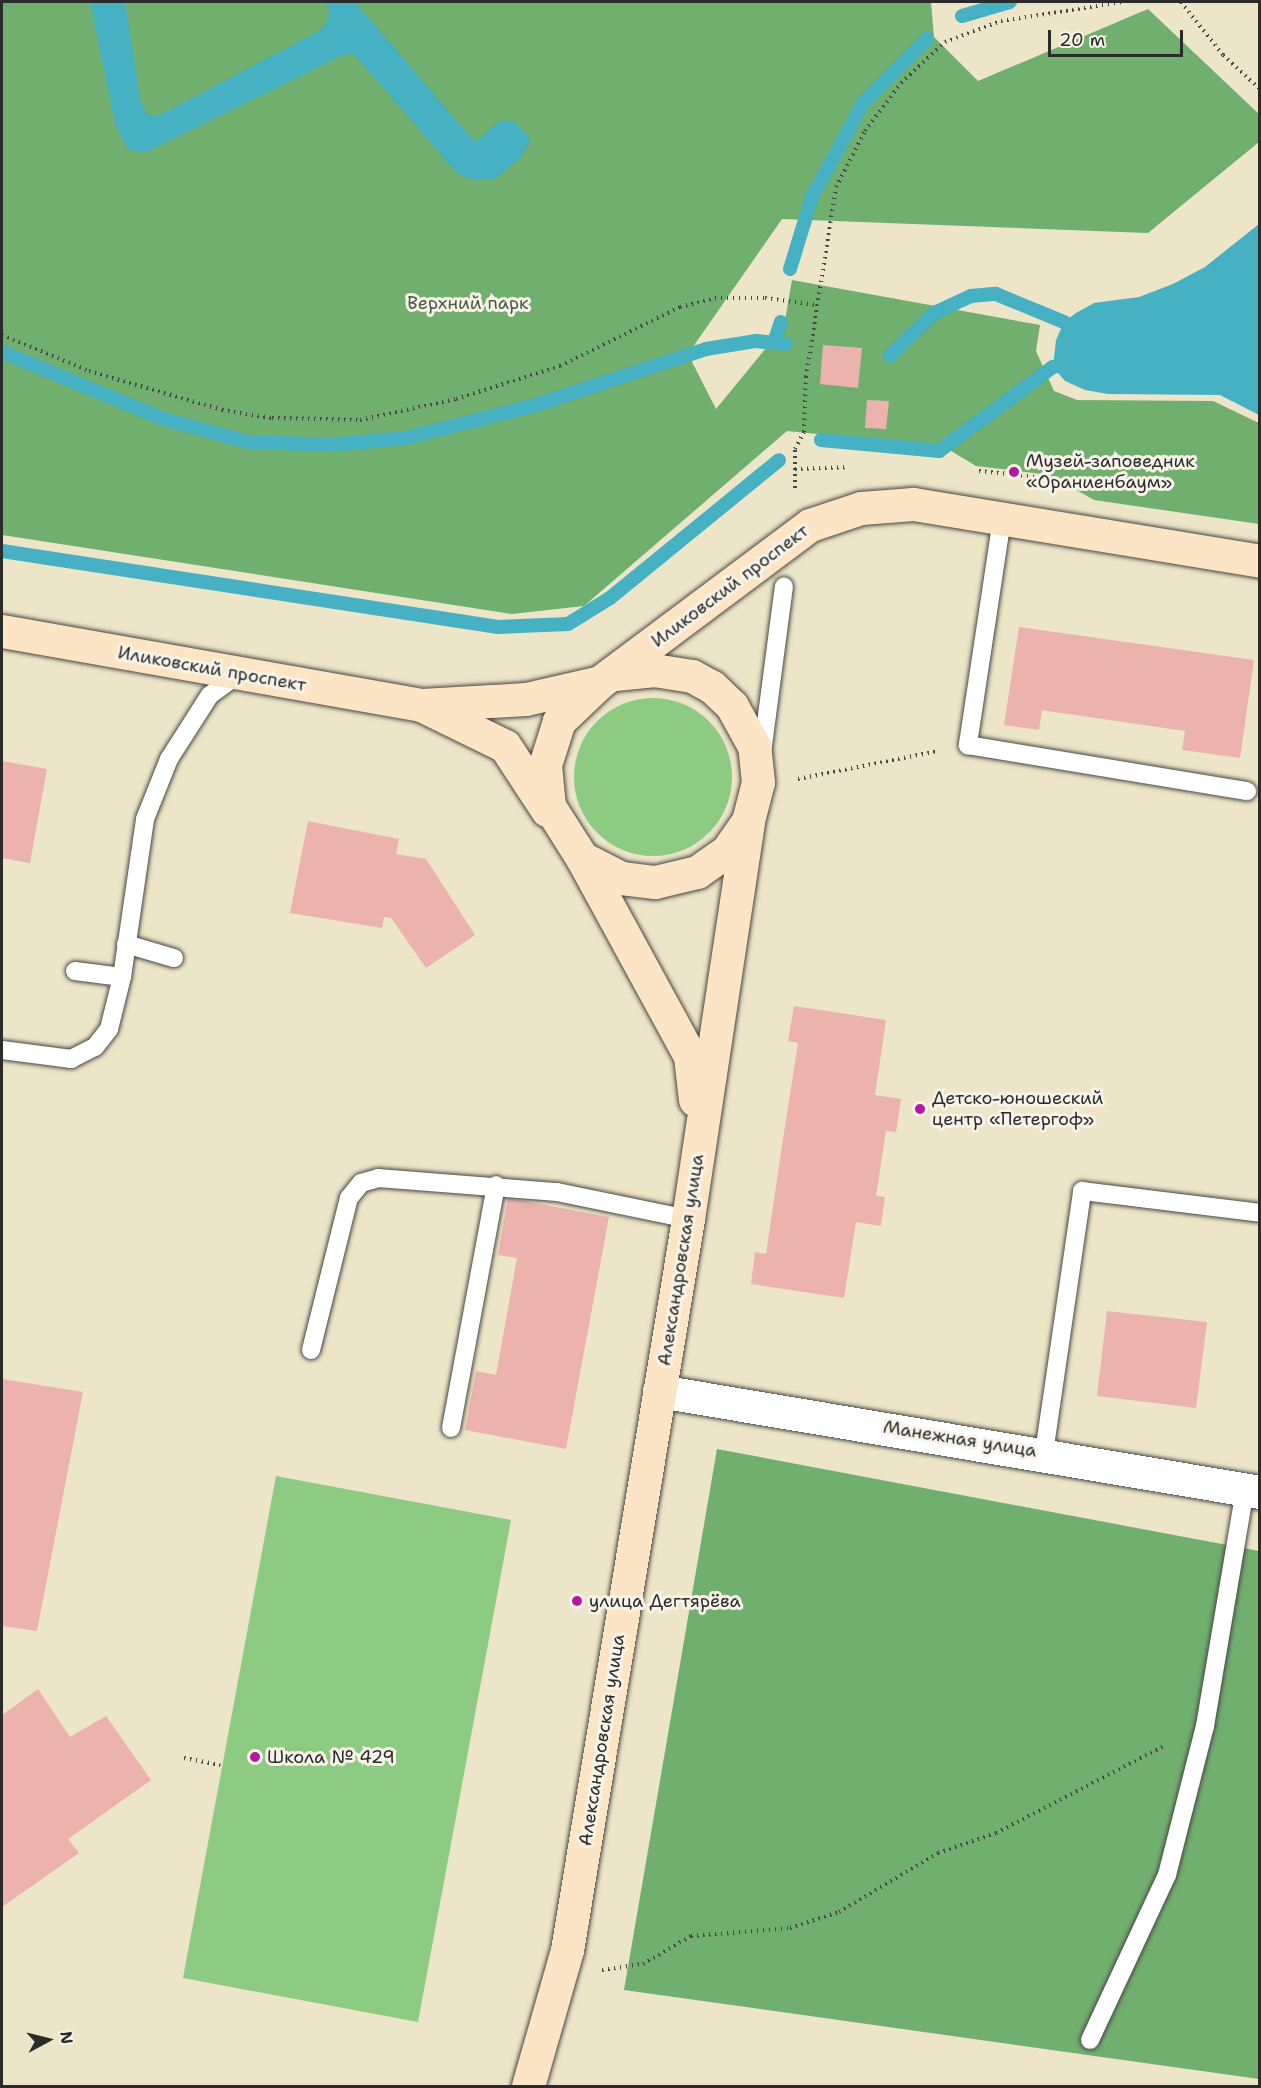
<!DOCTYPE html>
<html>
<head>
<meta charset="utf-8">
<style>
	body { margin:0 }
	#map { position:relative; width:1261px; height:2088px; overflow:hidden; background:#ece5c8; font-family:"Shantell Sans",sans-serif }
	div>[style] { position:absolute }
	.green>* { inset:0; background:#8ccb81 }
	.round { border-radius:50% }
	.forest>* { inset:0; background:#71af6f }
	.water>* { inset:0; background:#45b1c2 }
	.stream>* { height:14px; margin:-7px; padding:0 7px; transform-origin:7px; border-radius:7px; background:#45b1c2 }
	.building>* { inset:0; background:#ecb3ae }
	.path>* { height:4px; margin-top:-2px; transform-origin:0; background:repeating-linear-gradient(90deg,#484743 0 1.5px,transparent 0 6px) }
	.roads { filter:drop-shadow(0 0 2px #484743) drop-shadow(0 0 2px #484743) }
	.lane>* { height:18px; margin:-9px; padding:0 9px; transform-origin:9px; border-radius:9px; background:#fff }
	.street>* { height:33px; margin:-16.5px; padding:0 16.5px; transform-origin:16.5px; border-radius:16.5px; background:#fff }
	.secondary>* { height:33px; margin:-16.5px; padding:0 16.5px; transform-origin:16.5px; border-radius:16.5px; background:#fce5c4 }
	.dots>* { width:16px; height:16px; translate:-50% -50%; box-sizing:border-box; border:3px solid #f7f3e8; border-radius:50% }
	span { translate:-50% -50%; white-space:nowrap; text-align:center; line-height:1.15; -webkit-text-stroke:6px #f7f3e8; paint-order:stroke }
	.park-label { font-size:18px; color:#485b45 }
	.poi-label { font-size:18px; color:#2b2b2b }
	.left { translate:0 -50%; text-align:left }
	.street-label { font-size:18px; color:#2b2b2b }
	.frame { position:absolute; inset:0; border:3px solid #2b2b2b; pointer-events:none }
	.north { position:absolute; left:18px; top:2010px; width:60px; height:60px; -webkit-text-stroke:4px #f7f3e8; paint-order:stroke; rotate:83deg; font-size:16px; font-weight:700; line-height:24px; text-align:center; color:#2b2b2b }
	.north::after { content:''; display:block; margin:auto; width:21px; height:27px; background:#2b2b2b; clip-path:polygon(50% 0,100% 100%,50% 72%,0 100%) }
	.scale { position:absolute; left:1048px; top:30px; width:135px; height:27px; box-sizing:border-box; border:3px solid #2b2b2b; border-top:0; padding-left:8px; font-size:18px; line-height:21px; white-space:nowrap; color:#2b2b2b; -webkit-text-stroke:4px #f7f3e8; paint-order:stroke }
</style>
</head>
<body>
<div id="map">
	<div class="green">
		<div class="round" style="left:574px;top:698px;width:158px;height:158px"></div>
		<div style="clip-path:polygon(276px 1476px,511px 1520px,418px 2022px,183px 1978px)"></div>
	</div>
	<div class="forest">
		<div style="clip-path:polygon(2px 2px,931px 2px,934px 37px,978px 81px,1148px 9px,1260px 115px,1259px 142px,1148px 233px,782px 219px,688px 354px,716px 409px,784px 326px,792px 280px,1040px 325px,1036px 351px,1054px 391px,1077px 400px,1213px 401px,1259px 423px,1259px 524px,1094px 500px,1050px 475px,976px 466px,943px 446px,787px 431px,584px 606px,512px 614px,2px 535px)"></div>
		<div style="clip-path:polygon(717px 1449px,1259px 1551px,1259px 2079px,624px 1990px)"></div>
	</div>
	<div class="water">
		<div style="clip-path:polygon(90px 2px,125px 2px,141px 104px,149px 116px,160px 115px,319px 31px,328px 21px,329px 8px,323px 2px,355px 2px,475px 142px,498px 122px,513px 121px,526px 133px,530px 142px,521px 157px,495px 179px,472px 180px,457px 173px,354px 54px,343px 55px,149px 151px,137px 152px,127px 148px,115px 124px)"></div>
		<div style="clip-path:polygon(1259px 224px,1259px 415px,1220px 395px,1108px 394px,1085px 390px,1065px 381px,1053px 367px,1056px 340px,1064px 322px,1076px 313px,1094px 303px,1139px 297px,1173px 284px,1205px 267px)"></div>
	</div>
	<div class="stream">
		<div style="left:962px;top:16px;width:50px;rotate:-16.3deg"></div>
		<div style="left:790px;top:269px;width:75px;rotate:-73deg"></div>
		<div style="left:812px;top:197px;width:107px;rotate:-61.5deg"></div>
		<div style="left:863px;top:103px;width:91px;rotate:-45deg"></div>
		<div style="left:774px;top:343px;width:22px;rotate:-72deg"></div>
		<div style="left:2px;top:352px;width:175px;rotate:22.5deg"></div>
		<div style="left:164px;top:419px;width:87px;rotate:15.3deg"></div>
		<div style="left:248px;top:442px;width:84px;rotate:2deg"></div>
		<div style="left:332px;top:445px;width:74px;rotate:-5.4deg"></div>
		<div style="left:406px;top:438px;width:134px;rotate:-14.2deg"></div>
		<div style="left:536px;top:405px;width:179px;rotate:-18.2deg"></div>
		<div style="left:706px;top:349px;width:51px;rotate:-9.1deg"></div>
		<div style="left:756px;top:341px;width:30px;rotate:6deg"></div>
		<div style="left:890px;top:356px;width:62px;rotate:-44.3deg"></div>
		<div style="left:934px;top:313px;width:41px;rotate:-24.7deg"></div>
		<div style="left:971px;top:296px;width:25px;rotate:-5deg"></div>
		<div style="left:996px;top:294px;width:74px;rotate:22.4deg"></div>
		<div style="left:821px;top:440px;width:119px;rotate:5.3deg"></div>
		<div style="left:939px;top:451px;width:142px;rotate:-36.4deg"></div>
		<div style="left:1053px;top:367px;width:16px;rotate:-11deg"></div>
		<div style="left:2px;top:551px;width:502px;rotate:8.71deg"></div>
		<div style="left:498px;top:627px;width:70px;rotate:-2.5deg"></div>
		<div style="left:568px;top:624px;width:49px;rotate:-31.8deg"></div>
		<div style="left:610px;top:598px;width:218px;rotate:-39.2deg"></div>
	</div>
	<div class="building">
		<div style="clip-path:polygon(823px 345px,862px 348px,858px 388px,820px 384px)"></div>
		<div style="clip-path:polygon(867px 400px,889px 401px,886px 429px,865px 428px)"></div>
		<div style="clip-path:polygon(1019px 627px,1254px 660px,1240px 758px,1182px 750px,1185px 731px,1054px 712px,1042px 710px,1039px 730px,1004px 725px)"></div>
		<div style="clip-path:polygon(2px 761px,47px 769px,30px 863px,2px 858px)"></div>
		<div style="clip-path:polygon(308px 821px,399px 839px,396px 854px,426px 859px,475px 935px,426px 968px,391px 918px,384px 917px,382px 928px,290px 913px)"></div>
		<div style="clip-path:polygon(794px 1006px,886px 1020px,875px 1095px,901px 1099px,896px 1132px,886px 1131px,876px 1196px,885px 1197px,881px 1226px,856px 1222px,844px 1298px,751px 1284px,755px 1252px,766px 1254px,783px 1139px,798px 1043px,788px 1041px)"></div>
		<div style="clip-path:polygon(508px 1198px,609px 1217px,566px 1449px,465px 1430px,476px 1371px,496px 1375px,498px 1364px,517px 1258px,498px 1255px)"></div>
		<div style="clip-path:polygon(1107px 1311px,1207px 1322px,1196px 1408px,1097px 1396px)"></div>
		<div style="clip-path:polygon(2px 1379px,83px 1392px,37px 1631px,2px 1626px)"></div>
		<div style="clip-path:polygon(38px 1689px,70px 1737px,106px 1716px,151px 1780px,68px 1839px,79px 1853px,2px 1907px,2px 1715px)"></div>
	</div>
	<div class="path">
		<div style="left:1181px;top:2px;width:68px;rotate:51.6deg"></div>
		<div style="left:1223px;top:55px;width:50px;rotate:42.6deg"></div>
		<div style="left:2px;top:335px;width:94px;rotate:22.5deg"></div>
		<div style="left:89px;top:371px;width:139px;rotate:16.3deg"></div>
		<div style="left:222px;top:410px;width:51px;rotate:9.1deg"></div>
		<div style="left:272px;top:418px;width:88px;rotate:1.3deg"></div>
		<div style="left:360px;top:420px;width:98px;rotate:-12.3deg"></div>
		<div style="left:456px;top:399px;width:109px;rotate:-17.6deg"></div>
		<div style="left:560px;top:366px;width:134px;rotate:-26.2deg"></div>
		<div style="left:680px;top:307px;width:36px;rotate:-14deg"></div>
		<div style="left:715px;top:298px;width:50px"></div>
		<div style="left:765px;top:298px;width:53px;rotate:7.5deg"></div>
		<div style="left:795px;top:469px;width:54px;rotate:-2.1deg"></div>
		<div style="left:979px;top:471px;width:77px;rotate:5.9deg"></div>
		<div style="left:795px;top:488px;width:39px;rotate:-90deg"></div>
		<div style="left:795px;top:449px;width:19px;rotate:-62deg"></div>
		<div style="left:804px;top:432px;width:55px;rotate:-87.9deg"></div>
		<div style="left:806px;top:377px;width:192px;rotate:-81deg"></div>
		<div style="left:836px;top:187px;width:63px;rotate:-62.6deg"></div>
		<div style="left:865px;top:131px;width:60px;rotate:-53.1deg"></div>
		<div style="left:901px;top:83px;width:60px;rotate:-43deg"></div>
		<div style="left:945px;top:42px;width:60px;rotate:-20.6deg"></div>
		<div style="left:1001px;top:21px;width:122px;rotate:-8.9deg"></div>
		<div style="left:798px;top:779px;width:143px;rotate:-11.3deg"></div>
		<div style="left:184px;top:1758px;width:37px;rotate:11deg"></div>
		<div style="left:602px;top:1970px;width:41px;rotate:-8.3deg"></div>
		<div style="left:643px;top:1964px;width:56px;rotate:-30.3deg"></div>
		<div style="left:691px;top:1936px;width:99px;rotate:-4.6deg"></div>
		<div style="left:790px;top:1928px;width:52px;rotate:-18.1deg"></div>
		<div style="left:839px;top:1912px;width:115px;rotate:-30.8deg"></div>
		<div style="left:938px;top:1853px;width:61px;rotate:-19deg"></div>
		<div style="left:996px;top:1833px;width:191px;rotate:-27.4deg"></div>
	</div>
	<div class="roads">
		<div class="lane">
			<div style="left:1002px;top:519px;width:229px;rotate:98.6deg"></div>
			<div style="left:968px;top:745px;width:283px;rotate:9.4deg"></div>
			<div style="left:762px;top:753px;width:168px;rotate:-82.5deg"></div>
			<div style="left:126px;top:944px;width:50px;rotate:16.3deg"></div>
			<div style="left:75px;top:971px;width:47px;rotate:7.3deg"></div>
			<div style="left:2px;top:1050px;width:70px;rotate:7.4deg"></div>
			<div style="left:71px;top:1059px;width:27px;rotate:-27deg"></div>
			<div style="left:95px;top:1047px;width:23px;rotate:-52deg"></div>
			<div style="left:109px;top:1029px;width:54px;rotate:-76deg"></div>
			<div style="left:122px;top:977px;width:160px;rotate:-81.7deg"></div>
			<div style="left:145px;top:819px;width:65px;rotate:-68.2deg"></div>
			<div style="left:169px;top:759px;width:76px;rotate:-57.4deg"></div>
			<div style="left:210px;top:695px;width:36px;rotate:-36deg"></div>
			<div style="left:311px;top:1350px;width:157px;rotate:-76deg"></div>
			<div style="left:349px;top:1198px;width:19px;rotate:-51deg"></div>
			<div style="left:361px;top:1183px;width:18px;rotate:-16deg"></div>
			<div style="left:378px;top:1178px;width:180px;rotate:4.5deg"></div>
			<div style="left:557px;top:1192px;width:134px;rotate:11.6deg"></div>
			<div style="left:451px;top:1428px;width:247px;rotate:-79.5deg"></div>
			<div style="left:1044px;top:1453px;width:265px;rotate:-81.7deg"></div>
			<div style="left:1082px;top:1191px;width:179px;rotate:7deg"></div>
			<div style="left:1090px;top:2040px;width:182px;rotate:-65deg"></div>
			<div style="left:1167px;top:1875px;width:154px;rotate:-75.7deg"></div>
			<div style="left:1205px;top:1726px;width:239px;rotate:-80.4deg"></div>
		</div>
		<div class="street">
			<div style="left:659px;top:1391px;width:609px;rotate:9.54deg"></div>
		</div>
		<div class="secondary">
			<div style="left:2px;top:631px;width:426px;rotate:10deg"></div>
			<div style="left:422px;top:705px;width:104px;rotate:-3.3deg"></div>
			<div style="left:526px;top:699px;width:76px;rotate:-12.9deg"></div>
			<div style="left:600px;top:682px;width:262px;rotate:-36.8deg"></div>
			<div style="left:810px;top:525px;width:54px;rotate:-18.4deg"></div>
			<div style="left:861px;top:508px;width:52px;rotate:-4.4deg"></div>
			<div style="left:913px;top:504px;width:352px;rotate:9.3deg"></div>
			<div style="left:600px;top:682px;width:57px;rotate:136.4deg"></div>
			<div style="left:559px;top:721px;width:46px;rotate:107.7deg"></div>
			<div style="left:545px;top:765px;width:41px;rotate:84.4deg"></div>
			<div style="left:549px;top:806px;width:62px;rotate:57.6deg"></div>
			<div style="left:582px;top:858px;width:44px;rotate:27.1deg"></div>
			<div style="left:621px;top:878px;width:34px;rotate:7deg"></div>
			<div style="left:655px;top:882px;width:43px;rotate:-13.4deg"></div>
			<div style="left:697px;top:872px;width:37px;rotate:-35deg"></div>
			<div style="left:727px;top:851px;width:35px;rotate:-55deg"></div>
			<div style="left:423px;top:706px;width:91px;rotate:26deg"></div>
			<div style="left:505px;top:746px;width:77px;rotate:56.7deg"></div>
			<div style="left:582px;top:858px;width:226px;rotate:61.4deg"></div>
			<div style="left:690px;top:1056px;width:44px;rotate:83.5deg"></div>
			<div style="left:528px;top:2086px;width:141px;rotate:-74deg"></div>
			<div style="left:567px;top:1950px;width:741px;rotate:-80.6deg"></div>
			<div style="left:688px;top:1219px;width:402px;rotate:-81.4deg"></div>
			<div style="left:748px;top:821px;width:40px;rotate:-75.6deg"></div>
			<div style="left:758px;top:782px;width:36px;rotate:-96deg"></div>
			<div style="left:754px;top:746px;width:46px;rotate:-118.8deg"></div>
			<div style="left:732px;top:706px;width:28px;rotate:-136deg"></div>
			<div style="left:712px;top:687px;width:23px;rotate:-151deg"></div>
			<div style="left:692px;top:676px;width:37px;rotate:-171deg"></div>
			<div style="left:655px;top:670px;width:40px;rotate:174.3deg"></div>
		</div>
	</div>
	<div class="dots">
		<div style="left:1014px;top:472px;background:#b5179e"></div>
		<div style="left:920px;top:1109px;background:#b5179e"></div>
		<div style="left:577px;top:1601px;background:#b5179e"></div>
		<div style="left:255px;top:1757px;background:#b5179e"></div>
	</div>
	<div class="park-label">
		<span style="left:468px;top:303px">Верхний парк</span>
	</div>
	<div class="poi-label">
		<span class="left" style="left:1026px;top:472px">Музей-заповедник<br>«Ораниенбаум»</span>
		<span class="left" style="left:932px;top:1109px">Детско-юношеский<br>центр «Петергоф»</span>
		<span class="left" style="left:589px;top:1601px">улица Дегтярёва</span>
		<span class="left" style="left:267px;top:1757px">Школа № 429</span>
	</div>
	<div class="street-label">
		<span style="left:730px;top:586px;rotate:-37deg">Иликовский проспект</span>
		<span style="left:212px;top:669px;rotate:10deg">Иликовский проспект</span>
		<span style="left:681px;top:1260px;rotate:-81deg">Александровская улица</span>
		<span style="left:960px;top:1439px;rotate:9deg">Манежная улица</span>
		<span style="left:602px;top:1740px;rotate:-81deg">Александровская улица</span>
	</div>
	<div class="frame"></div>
	<div class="north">N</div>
	<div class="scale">20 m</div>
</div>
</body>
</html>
